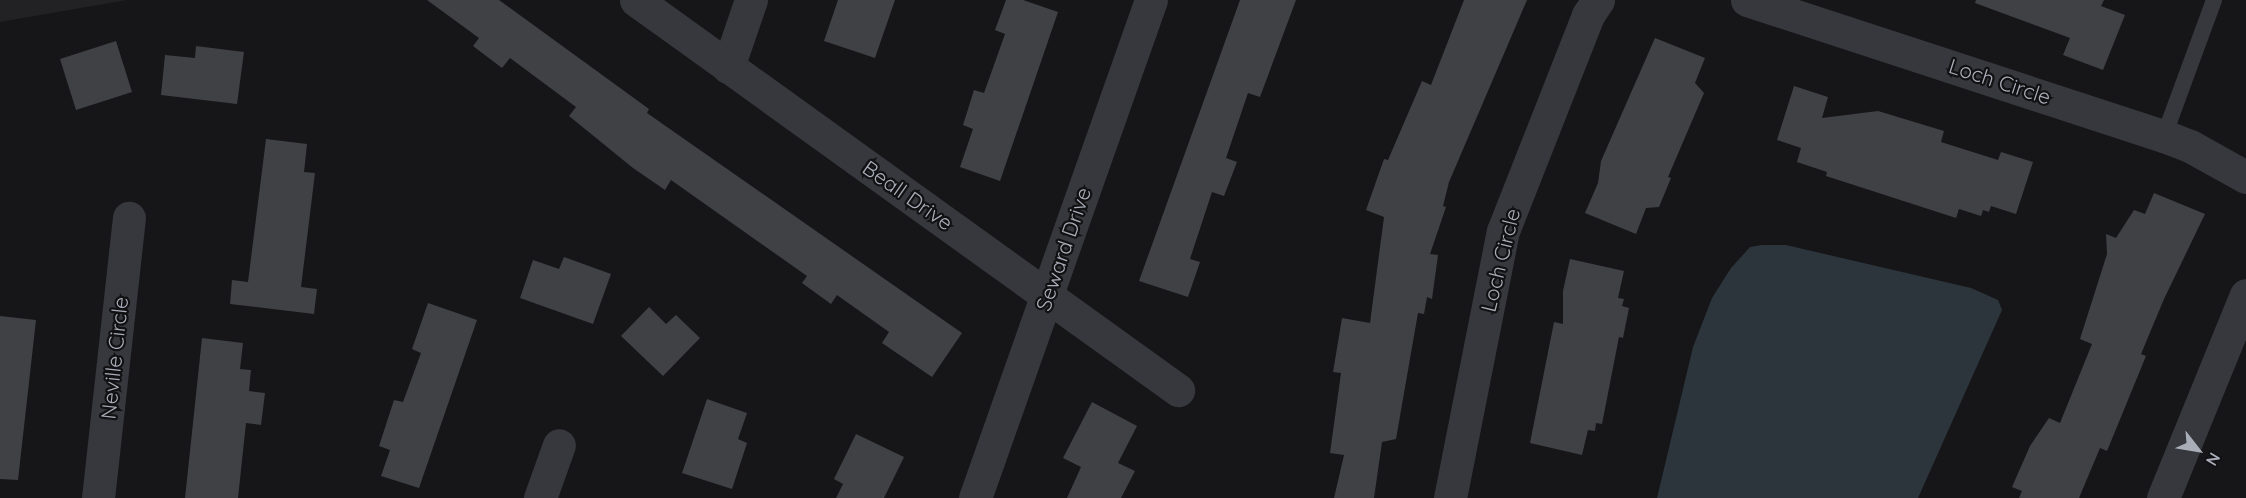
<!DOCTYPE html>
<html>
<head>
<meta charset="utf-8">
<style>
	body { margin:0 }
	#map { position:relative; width:2246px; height:498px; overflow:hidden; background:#161618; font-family:Quicksand,sans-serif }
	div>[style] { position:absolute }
	.built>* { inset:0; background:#222225 }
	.water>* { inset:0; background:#2c353c }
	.building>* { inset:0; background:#404145 }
	.service>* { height:16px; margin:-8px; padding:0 8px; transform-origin:8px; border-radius:8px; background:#37383d }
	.minor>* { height:33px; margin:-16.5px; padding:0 16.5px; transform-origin:16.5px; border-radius:16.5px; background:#37383d }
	span { translate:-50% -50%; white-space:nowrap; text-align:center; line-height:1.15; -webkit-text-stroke:4.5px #111113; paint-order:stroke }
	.street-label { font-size:21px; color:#a8adb8 }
	.north { position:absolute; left:2168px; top:420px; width:60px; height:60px; -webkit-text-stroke:4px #111113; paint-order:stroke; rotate:121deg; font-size:16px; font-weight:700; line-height:24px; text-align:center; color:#a8adb8 }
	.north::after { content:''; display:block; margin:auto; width:21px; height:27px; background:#a8adb8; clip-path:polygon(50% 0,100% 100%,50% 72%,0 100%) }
</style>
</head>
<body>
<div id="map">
	<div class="built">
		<div style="clip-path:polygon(0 0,127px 0,0 22px)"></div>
	</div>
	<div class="water">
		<div style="clip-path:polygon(1762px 245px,1786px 245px,1971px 288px,1998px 300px,2002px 310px,1918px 498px,1657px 498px,1693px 347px,1712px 298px,1731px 268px,1750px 247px)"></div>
	</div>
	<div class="building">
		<div style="clip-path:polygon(427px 0,499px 0,649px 109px,647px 113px,962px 333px,932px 377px,882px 343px,889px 332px,837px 295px,831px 304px,802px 283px,807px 276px,671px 180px,665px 190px,633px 168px,569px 116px,576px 107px,510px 58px,502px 68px,473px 46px,479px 38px)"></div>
		<div style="clip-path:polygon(838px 0,895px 0,875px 58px,824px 41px)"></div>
		<div style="clip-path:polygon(1006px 0,1023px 0,1058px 12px,1000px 181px,960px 167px,973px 129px,963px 125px,974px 90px,984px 93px,1005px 34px,995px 30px)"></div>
		<div style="clip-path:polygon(1240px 0,1296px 0,1260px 97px,1248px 93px,1226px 158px,1237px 162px,1224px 196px,1212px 192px,1190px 259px,1200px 262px,1188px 297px,1139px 281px)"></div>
		<div style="clip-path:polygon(1464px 0,1527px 0,1449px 182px,1443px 206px,1446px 207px,1430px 254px,1438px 255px,1432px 299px,1427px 297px,1424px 314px,1418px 313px,1396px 439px,1382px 442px,1374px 498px,1334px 498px,1344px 455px,1330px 453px,1341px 373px,1333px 372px,1342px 318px,1370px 323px,1384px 217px,1366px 210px,1384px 159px,1388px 160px,1422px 81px,1431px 85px)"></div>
		<div style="clip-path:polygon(1976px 0,2104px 0,2101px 6px,2125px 15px,2103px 70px,2063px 55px,2070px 38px,1975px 3px)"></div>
		<div style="clip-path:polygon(1655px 38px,1705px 58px,1695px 83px,1704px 93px,1668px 177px,1671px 178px,1659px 207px,1646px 208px,1636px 234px,1585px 213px,1598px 183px,1601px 161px)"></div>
		<div style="clip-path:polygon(116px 41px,132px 92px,76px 110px,60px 59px)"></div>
		<div style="clip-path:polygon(196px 46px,244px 52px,237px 104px,161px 95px,165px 55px,195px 58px)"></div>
		<div style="clip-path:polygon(1794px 86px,1828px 97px,1822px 118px,1878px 111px,1944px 131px,1941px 142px,1998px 160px,2001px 152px,2033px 162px,2016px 214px,1991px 206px,1989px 212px,1983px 210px,1981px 216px,1959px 209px,1956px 218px,1826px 176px,1827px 172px,1797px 162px,1801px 148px,1777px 140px)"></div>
		<div style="clip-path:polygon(266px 139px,307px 144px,304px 172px,315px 173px,301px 287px,317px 289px,314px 314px,230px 304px,232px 280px,248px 282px)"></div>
		<div style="clip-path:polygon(2154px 193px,2205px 214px,2164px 299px,2141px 354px,2146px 356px,2107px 451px,2100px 448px,2079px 498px,2019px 498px,2022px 491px,2012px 487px,2030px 446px,2049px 418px,2060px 423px,2092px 344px,2080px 339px,2107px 254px,2106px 234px,2116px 238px,2134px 210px,2145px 214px)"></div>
		<div style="clip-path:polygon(564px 257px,611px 274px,593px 324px,520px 298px,533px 260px,559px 269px)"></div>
		<div style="clip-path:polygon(1570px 259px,1624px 271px,1618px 298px,1624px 299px,1622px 306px,1629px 308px,1623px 338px,1619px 337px,1602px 424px,1596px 423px,1595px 431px,1588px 430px,1582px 455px,1530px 443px,1554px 322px,1563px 324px,1563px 291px)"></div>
		<div style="clip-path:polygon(428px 303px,477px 320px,419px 488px,381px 476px,390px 450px,379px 446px,394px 400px,403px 402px,421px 353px,412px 349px)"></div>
		<div style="clip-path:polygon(649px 307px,666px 324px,676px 315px,700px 338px,663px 376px,621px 336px)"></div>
		<div style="clip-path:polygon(0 316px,36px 320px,18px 480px,0 479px)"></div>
		<div style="clip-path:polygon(202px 338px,243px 343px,240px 369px,251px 370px,249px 391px,265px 393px,261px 425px,246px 423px,238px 498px,185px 498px)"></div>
		<div style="clip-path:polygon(707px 399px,747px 413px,738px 439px,747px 443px,732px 489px,682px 473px)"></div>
		<div style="clip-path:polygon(1092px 402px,1137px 426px,1118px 463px,1135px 471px,1121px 498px,1067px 498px,1081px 467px,1063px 458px)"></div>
		<div style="clip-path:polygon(856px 434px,904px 457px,884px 498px,836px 498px,843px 484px,834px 479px)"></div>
	</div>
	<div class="service">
		<div style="left:2164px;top:136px;width:145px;rotate:-69.8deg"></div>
	</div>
	<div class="minor">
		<div style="left:636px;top:0;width:668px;rotate:35.74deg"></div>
		<div style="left:1747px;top:0;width:439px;rotate:18.1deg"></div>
		<div style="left:2164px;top:136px;width:28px;rotate:21deg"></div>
		<div style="left:2190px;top:146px;width:64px;rotate:29deg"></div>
		<div style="left:728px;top:67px;width:71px;rotate:-71.1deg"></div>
		<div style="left:98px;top:498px;width:282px;rotate:-83.7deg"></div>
		<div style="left:540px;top:498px;width:56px;rotate:-70.3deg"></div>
		<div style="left:975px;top:498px;width:528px;rotate:-70.54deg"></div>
		<div style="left:1450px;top:498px;width:272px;rotate:-78.8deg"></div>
		<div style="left:1503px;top:231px;width:232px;rotate:-68.5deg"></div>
		<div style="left:1588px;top:15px;width:18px;rotate:-56deg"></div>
		<div style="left:2163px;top:498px;width:219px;rotate:-67.8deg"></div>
	</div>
	<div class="street-label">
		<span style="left:2000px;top:81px;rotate:18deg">Loch Circle</span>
		<span style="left:908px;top:195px;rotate:35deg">Beall Drive</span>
		<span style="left:1063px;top:249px;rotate:-71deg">Seward Drive</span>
		<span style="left:1500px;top:260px;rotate:-76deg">Loch Circle</span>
		<span style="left:114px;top:358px;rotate:-84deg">Neville Circle</span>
	</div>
	<div class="north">N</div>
</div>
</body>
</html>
